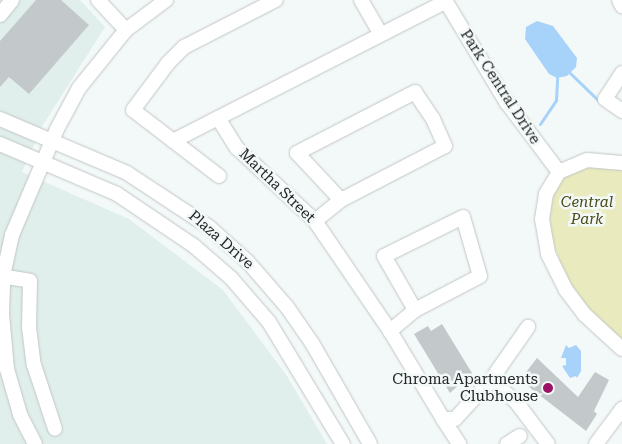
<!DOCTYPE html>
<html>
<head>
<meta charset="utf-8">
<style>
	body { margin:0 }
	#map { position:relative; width:622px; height:444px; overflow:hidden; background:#f3f9f8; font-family:"Roboto Serif",serif }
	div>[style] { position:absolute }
	.built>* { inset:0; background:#e0efeb }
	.green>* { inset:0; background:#e9eabd }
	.water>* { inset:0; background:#a7d2f9 }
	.stream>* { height:3px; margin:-1.5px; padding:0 1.5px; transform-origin:1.5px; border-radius:1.5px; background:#a7d2f9 }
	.building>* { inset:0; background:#c3c9ca }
	.roads { filter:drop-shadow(0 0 1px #c1c6c5) drop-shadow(0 0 1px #c1c6c5) }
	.minor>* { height:14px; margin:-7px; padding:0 7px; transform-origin:7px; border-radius:7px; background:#fff }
	.dots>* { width:14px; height:14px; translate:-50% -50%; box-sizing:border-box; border:2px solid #f3f9f8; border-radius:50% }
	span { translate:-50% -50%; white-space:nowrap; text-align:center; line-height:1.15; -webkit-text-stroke:5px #f3f9f8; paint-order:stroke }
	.street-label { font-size:15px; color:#252727 }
	.park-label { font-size:15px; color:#4a4a16; font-style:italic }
	.poi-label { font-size:15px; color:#252727 }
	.right { translate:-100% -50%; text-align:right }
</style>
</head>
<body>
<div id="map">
	<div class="built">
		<div style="clip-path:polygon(0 0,80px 0,105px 27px,43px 125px,22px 172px,129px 219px,223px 290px,287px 376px,327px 444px,0 444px)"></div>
	</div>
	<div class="green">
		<div style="clip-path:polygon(604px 165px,622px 171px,622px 341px,582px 302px,564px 272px,550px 234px,551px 196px,565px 172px)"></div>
	</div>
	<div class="water">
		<div style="clip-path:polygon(537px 21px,553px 26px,577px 58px,576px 67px,567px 76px,557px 78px,549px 74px,525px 39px,526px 27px)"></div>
		<div style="clip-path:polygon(566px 345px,569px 348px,576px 345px,581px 351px,581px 371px,577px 378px,576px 376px,570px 378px,562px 366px,566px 365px,566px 358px,561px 358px)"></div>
	</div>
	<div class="stream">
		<div style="left:570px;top:73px;width:43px;rotate:44.1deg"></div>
		<div style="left:540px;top:124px;width:29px;rotate:-56deg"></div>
		<div style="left:556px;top:100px;width:22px;rotate:-87deg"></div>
	</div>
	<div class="building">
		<div style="clip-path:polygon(36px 0,61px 0,89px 25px,29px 94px,9px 77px,0 87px,0 41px)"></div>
		<div style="clip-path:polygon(442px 324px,472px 373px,450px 393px,414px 334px,428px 326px,431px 331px)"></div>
		<div style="clip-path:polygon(537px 358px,578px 397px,595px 372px,609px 380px,594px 411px,597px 414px,586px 431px,520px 380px)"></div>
	</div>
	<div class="roads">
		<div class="minor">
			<div style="left:98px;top:0;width:41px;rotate:47deg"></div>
			<div style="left:361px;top:0;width:39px;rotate:60deg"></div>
			<div style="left:445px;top:0;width:120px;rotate:59deg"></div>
			<div style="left:507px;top:103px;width:86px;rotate:53deg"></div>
			<div style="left:619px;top:0;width:7px;rotate:63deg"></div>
			<div style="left:0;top:15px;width:19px;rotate:-51deg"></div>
			<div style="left:622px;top:73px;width:31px;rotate:123deg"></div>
			<div style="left:605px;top:99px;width:21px;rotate:35deg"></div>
			<div style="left:218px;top:118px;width:36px;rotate:58deg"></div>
			<div style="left:237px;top:148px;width:107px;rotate:43.1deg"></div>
			<div style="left:315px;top:221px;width:133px;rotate:55.7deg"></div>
			<div style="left:390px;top:331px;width:103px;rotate:58.9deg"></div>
			<div style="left:443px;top:419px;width:12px"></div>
			<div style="left:455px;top:419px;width:53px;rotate:-47.3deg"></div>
			<div style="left:491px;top:380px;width:35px;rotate:41deg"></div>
			<div style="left:517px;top:403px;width:51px;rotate:52.9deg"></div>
			<div style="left:0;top:119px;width:138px;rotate:23deg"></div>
			<div style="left:127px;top:173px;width:98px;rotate:33.4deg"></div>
			<div style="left:209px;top:227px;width:52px;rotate:41.9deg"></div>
			<div style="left:248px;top:262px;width:60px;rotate:49.1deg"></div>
			<div style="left:287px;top:307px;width:44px;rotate:55.2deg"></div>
			<div style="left:312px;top:343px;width:116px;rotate:60.1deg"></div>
			<div style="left:173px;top:141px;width:307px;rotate:-27.1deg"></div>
			<div style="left:0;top:144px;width:127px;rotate:23.1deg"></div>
			<div style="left:117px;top:194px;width:93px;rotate:34deg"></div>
			<div style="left:194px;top:246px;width:49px;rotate:40.9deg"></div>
			<div style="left:231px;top:278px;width:58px;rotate:49.2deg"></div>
			<div style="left:269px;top:322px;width:143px;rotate:58.8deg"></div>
			<div style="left:622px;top:163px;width:35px;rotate:-175deg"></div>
			<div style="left:587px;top:160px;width:30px;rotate:157deg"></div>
			<div style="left:559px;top:172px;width:26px;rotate:121deg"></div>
			<div style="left:546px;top:194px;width:25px;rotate:99deg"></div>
			<div style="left:542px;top:219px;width:36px;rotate:80deg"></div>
			<div style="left:548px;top:254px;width:40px;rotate:63.4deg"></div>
			<div style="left:566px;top:290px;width:31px;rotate:53deg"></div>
			<div style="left:585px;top:315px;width:50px;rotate:42.6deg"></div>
			<div style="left:219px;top:176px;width:108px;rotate:-142.5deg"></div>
			<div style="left:133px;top:110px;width:59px;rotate:-53.3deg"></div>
			<div style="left:168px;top:63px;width:23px;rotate:-45deg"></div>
			<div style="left:184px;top:47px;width:103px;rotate:-27.1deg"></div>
			<div style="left:315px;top:221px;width:33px;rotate:-39deg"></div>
			<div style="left:341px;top:200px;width:117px;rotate:-27.4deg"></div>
			<div style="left:445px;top:146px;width:30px;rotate:-114deg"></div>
			<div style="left:433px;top:119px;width:32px;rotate:-124deg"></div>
			<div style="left:415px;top:92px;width:133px;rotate:152.7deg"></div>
			<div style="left:297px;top:153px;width:64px;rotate:46.9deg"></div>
			<div style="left:0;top:276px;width:30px;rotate:9deg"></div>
			<div style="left:30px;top:281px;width:46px;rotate:91.2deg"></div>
			<div style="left:29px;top:327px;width:38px;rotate:83deg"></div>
			<div style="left:34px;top:365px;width:67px;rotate:71.8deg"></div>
			<div style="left:390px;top:331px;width:33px;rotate:-40deg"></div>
			<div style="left:415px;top:310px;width:73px;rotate:-27.6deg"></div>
			<div style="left:480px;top:276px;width:61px;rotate:-106.1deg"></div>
			<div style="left:463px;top:217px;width:88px;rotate:153.7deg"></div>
			<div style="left:384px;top:256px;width:62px;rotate:60.1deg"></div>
			<div style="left:491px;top:380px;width:65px;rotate:-55.1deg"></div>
			<div style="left:443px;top:419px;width:30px;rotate:57deg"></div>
			<div style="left:35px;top:444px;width:34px;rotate:-117deg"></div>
			<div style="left:20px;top:414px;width:47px;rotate:-106.1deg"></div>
			<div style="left:7px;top:369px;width:55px;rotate:-95.2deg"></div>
			<div style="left:2px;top:314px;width:38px;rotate:-88deg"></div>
			<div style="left:3px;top:276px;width:42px;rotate:-77.6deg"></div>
			<div style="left:12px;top:235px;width:115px;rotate:-67deg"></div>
			<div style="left:57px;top:129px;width:47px;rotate:-61.8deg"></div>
			<div style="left:79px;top:88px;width:75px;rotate:-51deg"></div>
			<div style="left:126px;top:30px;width:50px;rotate:-36.9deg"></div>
			<div style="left:507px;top:444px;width:15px;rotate:-32deg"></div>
			<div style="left:596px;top:444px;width:44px;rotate:-53.4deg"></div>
		</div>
	</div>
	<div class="dots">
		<div style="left:548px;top:388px;background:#9a1366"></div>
	</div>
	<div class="street-label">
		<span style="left:500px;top:87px;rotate:57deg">Park Central Drive</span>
		<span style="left:277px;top:186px;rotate:44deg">Martha Street</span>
		<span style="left:221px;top:240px;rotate:41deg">Plaza Drive</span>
	</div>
	<div class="park-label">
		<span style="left:587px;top:211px">Central<br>Park</span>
	</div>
	<div class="poi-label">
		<span class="right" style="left:538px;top:388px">Chroma Apartments<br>Clubhouse</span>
	</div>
</div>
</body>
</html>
